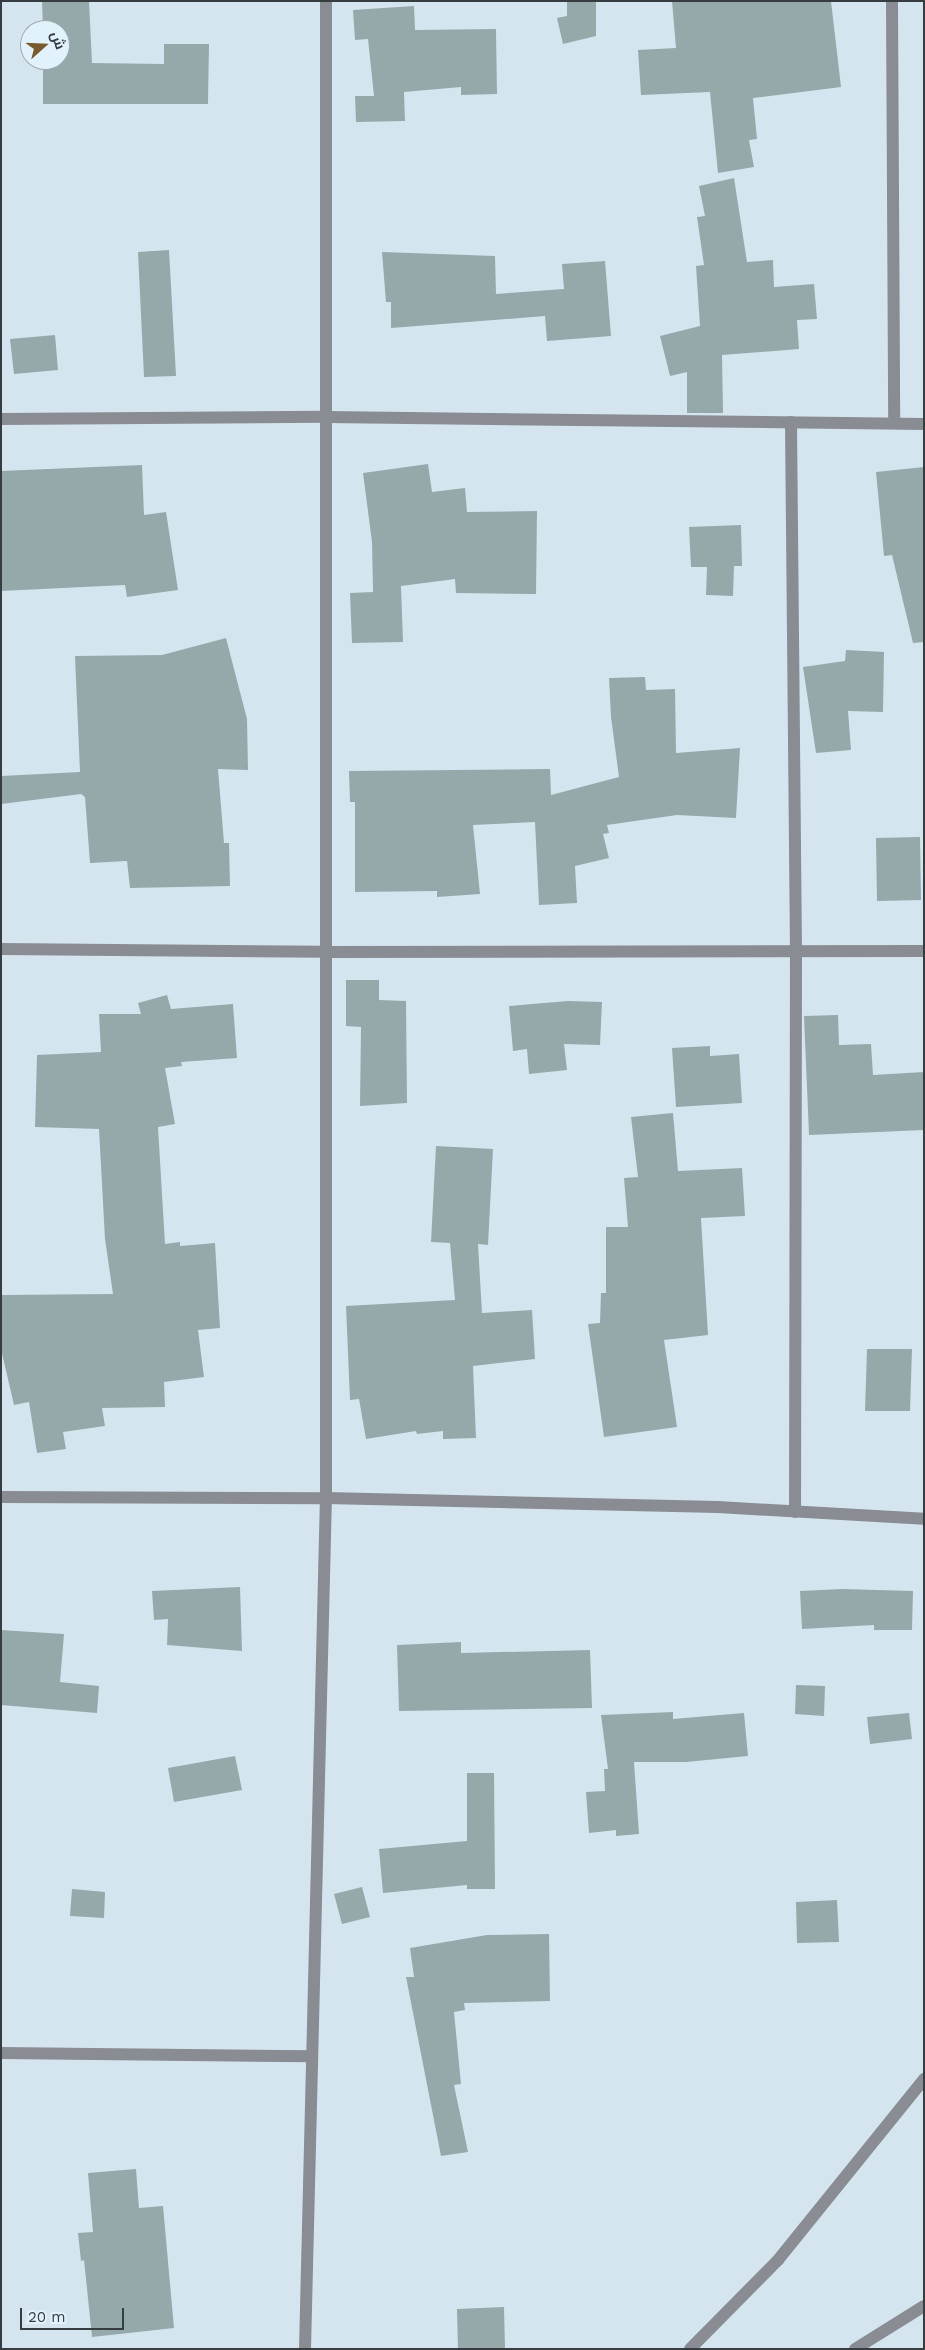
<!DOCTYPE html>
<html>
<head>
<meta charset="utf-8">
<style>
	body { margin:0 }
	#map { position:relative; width:925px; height:2350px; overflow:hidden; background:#d5e5f0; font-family:"Work Sans",Cairo,sans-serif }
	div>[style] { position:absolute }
	.building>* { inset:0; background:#95a9ab }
	.minor>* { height:12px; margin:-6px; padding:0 6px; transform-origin:6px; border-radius:6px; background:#898c92 }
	span { translate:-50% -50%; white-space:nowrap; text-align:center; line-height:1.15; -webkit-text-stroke:4.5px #e2f2fd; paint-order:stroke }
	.frame { position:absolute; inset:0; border:2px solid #363c40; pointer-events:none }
	.north { position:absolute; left:20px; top:20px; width:50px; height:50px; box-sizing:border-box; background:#e2f2fd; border:1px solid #9da9b1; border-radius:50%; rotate:70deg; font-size:14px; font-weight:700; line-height:20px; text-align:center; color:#363c40 }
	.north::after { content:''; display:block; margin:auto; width:18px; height:22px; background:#785a2e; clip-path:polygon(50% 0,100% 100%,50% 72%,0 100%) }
	.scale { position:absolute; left:20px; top:2308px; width:104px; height:22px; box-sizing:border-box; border:2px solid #363c40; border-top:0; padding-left:6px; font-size:15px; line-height:18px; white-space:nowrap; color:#363c40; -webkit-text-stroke:4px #e2f2fd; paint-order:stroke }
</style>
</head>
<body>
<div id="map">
	<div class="building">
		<div style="clip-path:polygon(42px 1px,89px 1px,92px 63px,164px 64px,164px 44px,209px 44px,208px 104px,43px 104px,43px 60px,60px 60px,60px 30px,43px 30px)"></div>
		<div style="clip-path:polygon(567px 1px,596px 1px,596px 36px,563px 44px,557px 18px,567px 16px)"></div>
		<div style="clip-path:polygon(672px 1px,831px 1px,841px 87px,753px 98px,757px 139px,749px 140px,754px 167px,718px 173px,710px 92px,641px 95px,638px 50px,676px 48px)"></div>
		<div style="clip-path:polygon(414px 6px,415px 30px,496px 29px,497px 94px,461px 95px,461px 87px,404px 92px,405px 121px,356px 122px,355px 96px,374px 96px,368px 39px,355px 40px,353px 10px)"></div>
		<div style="clip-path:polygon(734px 178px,747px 262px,773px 260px,774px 287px,814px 284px,817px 319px,797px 320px,799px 349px,722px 355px,723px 413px,687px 413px,687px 372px,670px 376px,660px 336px,700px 326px,696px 266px,704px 265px,697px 217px,705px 216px,699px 186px)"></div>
		<div style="clip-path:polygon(169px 250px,176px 376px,144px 377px,138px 252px)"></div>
		<div style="clip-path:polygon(382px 252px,495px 256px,496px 294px,564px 289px,562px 264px,605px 261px,611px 336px,547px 341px,545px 316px,391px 328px,391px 302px,386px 302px)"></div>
		<div style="clip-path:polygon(55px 335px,58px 370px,14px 374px,10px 339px)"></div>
		<div style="clip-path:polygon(428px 464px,432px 492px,465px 488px,467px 512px,537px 511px,536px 594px,456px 593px,455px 579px,401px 586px,403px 642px,352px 643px,350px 593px,373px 592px,372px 542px,363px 473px)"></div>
		<div style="clip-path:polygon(142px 465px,144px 515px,166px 512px,178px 590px,127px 597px,125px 585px,1px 591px,1px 471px)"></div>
		<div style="clip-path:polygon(924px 467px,924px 642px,913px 643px,892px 555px,884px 556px,876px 472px)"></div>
		<div style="clip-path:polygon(741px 525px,742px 566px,734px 566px,733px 596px,706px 595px,707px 567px,691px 567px,689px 527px)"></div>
		<div style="clip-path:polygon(226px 638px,247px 719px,248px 770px,218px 769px,224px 843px,229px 843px,230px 886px,130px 888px,127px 861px,90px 863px,85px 797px,81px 794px,1px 804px,1px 776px,80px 772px,75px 656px,162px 655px)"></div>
		<div style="clip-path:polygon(846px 650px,884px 652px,883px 712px,848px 711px,851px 750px,816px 753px,803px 667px,845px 661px)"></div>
		<div style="clip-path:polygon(645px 677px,646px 690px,675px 689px,676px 753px,740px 748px,736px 818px,677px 815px,607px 825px,609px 833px,603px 834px,609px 858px,575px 866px,577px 903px,539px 905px,535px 822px,473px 825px,480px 894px,437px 897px,437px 891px,355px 892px,355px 802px,350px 802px,349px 771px,550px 769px,551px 795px,619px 777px,611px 717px,609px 678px)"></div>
		<div style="clip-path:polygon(920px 837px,921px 900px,877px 901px,876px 838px)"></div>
		<div style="clip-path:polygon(346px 980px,379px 980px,379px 1000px,406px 1001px,407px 1103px,360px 1106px,361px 1027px,346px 1026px)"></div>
		<div style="clip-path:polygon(167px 995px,171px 1009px,233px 1004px,237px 1058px,181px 1062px,182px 1066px,165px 1068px,175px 1124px,158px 1127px,165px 1244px,180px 1242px,180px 1246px,215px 1243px,220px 1328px,198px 1330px,204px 1377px,164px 1382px,165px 1407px,102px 1408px,105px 1426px,63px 1432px,66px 1449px,37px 1453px,29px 1402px,14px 1405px,1px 1349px,1px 1295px,113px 1294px,105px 1239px,99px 1129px,35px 1127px,37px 1055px,101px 1052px,99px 1014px,141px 1014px,138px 1003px)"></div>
		<div style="clip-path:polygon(568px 1001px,602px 1002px,600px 1045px,564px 1044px,567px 1070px,529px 1074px,527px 1049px,513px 1051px,509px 1006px)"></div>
		<div style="clip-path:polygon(838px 1015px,839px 1045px,871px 1044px,873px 1075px,924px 1072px,924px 1130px,809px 1135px,804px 1016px)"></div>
		<div style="clip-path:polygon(710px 1046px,710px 1056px,739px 1054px,742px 1103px,676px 1107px,672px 1048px)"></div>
		<div style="clip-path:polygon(673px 1113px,678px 1171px,742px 1168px,745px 1216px,701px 1218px,708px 1335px,664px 1340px,677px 1427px,604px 1437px,588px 1324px,600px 1323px,601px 1293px,606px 1293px,606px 1227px,628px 1227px,624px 1178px,638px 1177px,631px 1117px)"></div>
		<div style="clip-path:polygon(436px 1146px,493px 1149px,488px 1245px,478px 1244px,482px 1313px,532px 1310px,535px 1359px,473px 1366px,476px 1438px,443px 1439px,443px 1431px,417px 1434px,416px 1431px,366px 1439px,359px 1399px,350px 1400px,346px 1306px,455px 1300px,450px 1243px,431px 1242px)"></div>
		<div style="clip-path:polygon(867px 1349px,912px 1349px,910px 1411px,865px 1411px)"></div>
		<div style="clip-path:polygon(240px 1587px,242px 1651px,167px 1645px,168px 1619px,154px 1620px,152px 1591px)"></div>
		<div style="clip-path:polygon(842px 1589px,913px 1591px,912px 1630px,874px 1630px,874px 1625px,802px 1629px,800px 1591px)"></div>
		<div style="clip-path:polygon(1px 1630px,64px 1634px,60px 1682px,99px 1686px,97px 1713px,1px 1705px)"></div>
		<div style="clip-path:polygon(461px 1642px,461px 1653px,590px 1650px,592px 1708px,399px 1711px,397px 1645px)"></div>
		<div style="clip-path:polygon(796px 1685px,825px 1686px,824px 1716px,795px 1714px)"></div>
		<div style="clip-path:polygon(673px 1712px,673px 1719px,744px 1713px,748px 1756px,686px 1762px,634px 1762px,639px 1834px,616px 1836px,616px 1830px,589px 1833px,586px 1792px,605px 1791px,604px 1769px,608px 1769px,601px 1715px)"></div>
		<div style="clip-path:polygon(909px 1713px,912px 1739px,870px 1744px,867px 1717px)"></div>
		<div style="clip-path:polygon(235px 1756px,242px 1790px,174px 1802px,168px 1768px)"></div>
		<div style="clip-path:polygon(467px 1773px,494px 1773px,495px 1889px,467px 1889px,467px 1885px,383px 1893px,379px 1849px,467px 1841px)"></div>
		<div style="clip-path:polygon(362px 1887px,370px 1917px,342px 1924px,334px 1894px)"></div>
		<div style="clip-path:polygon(72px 1889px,105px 1892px,104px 1918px,70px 1916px)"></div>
		<div style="clip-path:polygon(837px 1900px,839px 1942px,797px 1943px,796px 1902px)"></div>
		<div style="clip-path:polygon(549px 1934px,550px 2001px,464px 2003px,465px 2010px,454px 2012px,461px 2084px,454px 2085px,468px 2152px,441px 2156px,406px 1977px,414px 1977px,410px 1948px,487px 1935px)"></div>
		<div style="clip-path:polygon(136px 2169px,139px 2208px,163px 2206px,174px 2328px,92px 2337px,84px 2260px,81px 2261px,78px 2233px,93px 2232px,88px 2173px)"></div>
		<div style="clip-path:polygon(504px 2307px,505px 2349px,458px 2349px,457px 2309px)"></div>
	</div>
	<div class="minor">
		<div style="left:892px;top:1px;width:422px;rotate:89.7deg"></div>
		<div style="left:1px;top:419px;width:325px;rotate:-0.4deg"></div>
		<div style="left:326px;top:417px;width:598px;rotate:0.67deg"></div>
		<div style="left:791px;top:422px;width:529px;rotate:89.46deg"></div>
		<div style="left:796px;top:951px;width:561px;rotate:90.1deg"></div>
		<div style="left:1px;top:949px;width:325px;rotate:0.5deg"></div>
		<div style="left:326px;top:952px;width:598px;rotate:-0.1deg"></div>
		<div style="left:1px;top:1497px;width:325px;rotate:0.2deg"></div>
		<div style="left:326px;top:1498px;width:392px;rotate:1.3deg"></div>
		<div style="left:718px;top:1507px;width:206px;rotate:3.3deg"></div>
		<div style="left:1px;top:2053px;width:311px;rotate:0.6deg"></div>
		<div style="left:305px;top:2349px;width:851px;rotate:-88.59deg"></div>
		<div style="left:326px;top:1498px;width:1497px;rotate:-90deg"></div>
		<div style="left:690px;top:2349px;width:125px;rotate:-45.3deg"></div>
		<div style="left:778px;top:2260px;width:233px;rotate:-51.1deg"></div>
		<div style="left:855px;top:2349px;width:81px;rotate:-31.9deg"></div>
	</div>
	<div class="frame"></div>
	<div class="north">ش</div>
	<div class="scale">20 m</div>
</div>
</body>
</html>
